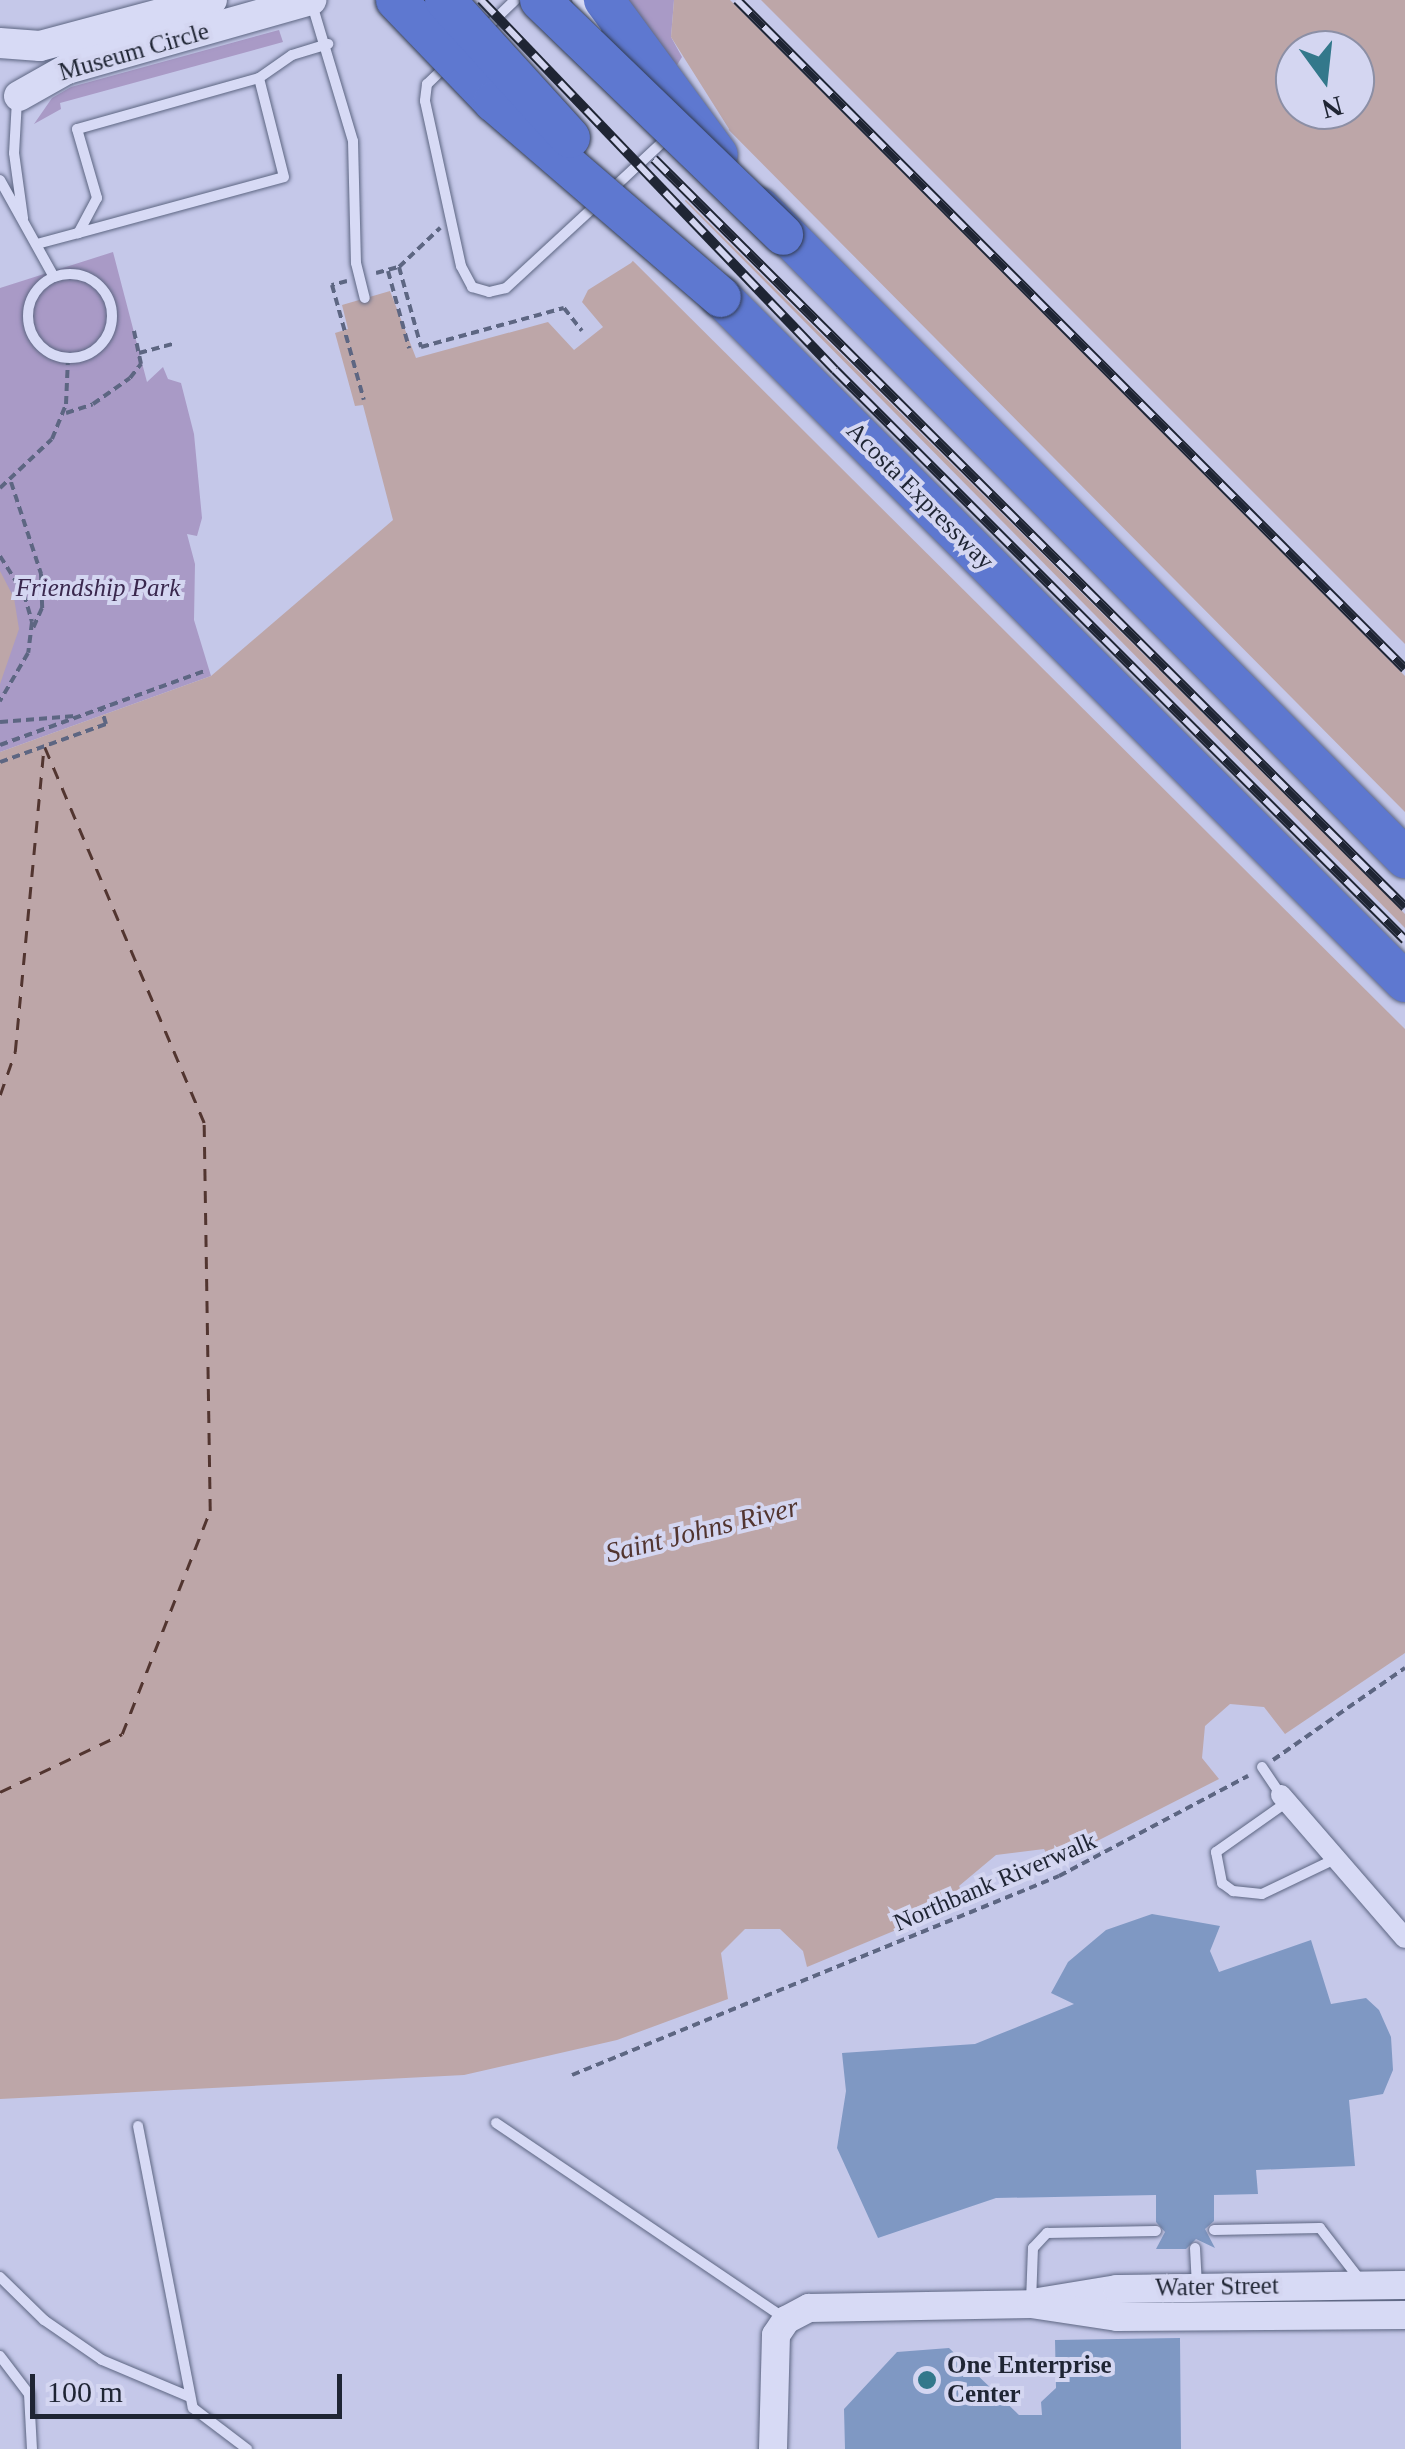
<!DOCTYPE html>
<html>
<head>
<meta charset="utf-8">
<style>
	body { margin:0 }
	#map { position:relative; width:1405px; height:2449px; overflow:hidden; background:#c5c8e9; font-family:"Times New Roman",serif }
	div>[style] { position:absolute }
	.green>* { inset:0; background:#a99ac6 }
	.water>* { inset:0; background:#bda6a8 }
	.pier>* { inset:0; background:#c5c8e9 }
	.ferry>* { height:2.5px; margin-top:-1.25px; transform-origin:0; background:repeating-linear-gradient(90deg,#523530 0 12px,transparent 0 22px) }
	.building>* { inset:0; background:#7f98c3 }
	.path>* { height:4px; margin-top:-2px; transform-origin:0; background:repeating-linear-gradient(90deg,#5d6682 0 8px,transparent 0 13px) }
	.roads { filter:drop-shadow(0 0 2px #5d6682) drop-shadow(0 0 2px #5d6682) }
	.service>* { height:10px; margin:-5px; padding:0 5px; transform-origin:5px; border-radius:5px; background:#d7daf5 }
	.service>.ring { margin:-5px; padding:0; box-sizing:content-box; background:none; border:10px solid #d7daf5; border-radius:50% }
	.minor>* { height:20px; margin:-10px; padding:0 10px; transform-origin:10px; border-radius:10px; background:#d7daf5 }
	.tertiary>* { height:28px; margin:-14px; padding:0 14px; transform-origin:14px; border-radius:14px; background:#d7daf5 }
	.secondary>* { height:30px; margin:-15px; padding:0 15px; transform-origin:15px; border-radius:15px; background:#d7daf5 }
	.motorway>* { height:40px; margin:-20px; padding:0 20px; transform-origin:20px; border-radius:20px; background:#5e78d0 }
	.rail>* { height:10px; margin-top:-5px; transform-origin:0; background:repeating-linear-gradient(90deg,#d4d6f1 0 19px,#1f2534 0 38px); box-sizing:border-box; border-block:2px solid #1f2534 }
	.bridges { filter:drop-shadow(0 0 2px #313b50) drop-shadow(0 0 2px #313b50) }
	.motorway-bridge>* { height:40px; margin:-20px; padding:0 20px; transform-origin:20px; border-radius:20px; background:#5e78d0 }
	.dots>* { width:28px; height:28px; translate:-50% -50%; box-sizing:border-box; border:5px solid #d4d6f1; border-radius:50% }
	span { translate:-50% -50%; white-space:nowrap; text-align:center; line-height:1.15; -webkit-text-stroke:8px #d4d6f1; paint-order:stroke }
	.street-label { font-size:25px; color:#1f2534 }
	.park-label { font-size:25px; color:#3a284e; font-style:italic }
	.poi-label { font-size:25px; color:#1f2534; font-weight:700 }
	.left { translate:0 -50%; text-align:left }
	.water-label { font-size:28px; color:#523530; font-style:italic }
	.north { position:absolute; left:1275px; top:30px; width:100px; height:100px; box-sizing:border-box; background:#d4d6f1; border:2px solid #8c8fa5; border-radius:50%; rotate:165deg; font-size:28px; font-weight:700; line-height:40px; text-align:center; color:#1f2534 }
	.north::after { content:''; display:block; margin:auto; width:35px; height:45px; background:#33788b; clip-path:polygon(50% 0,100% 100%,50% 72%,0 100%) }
	.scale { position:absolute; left:30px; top:2374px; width:312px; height:45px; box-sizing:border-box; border:5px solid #1f2534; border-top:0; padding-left:12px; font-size:30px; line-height:35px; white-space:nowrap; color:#1f2534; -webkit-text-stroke:8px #d4d6f1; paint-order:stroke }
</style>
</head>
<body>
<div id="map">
	<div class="green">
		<div style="clip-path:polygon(612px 0,674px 0,671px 37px,682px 57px,677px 65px)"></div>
		<div style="clip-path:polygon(279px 30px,283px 42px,60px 103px,61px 109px,34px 124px,52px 98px,71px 87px)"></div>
		<div style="clip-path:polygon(113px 252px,147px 382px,163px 367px,168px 379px,181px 383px,194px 434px,202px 518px,197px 536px,187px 534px,195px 564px,194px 620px,211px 676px,0 752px,0 288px)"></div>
	</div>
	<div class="water">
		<div style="clip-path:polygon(evenodd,674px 0,1405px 0,1405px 1653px,1285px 1734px,1264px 1707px,1230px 1704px,1205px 1726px,1202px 1758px,1219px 1779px,1052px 1864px,1044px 1849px,996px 1855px,959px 1886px,966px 1901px,807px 1967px,803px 1951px,780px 1929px,745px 1929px,721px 1953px,728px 1999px,617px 2040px,464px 2075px,0 2099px,0 752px,211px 676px,393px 520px,363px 405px,355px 406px,335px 333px,348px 329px,342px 305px,390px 291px,416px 358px,548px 322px,574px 350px,603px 327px,582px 302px,588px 290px,631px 263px,702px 181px,729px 129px,671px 37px,674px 0,1295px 50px,1355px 50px,1355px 110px,1295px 110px,1295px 50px)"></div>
		<div style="clip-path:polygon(0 571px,14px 598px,19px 629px,0 684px)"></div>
	</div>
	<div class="pier">
		<div style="clip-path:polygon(730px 0,761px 0,1405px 644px,1405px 676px)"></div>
		<div style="clip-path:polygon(712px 113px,1405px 812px,1405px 914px,682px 196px,723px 129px)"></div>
		<div style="clip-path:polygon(681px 197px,1405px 928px,1405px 1029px,629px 257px)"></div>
	</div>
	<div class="ferry">
		<div style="left:0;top:1095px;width:46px;rotate:-70.8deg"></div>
		<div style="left:15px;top:1052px;width:306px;rotate:-84.6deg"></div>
		<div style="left:0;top:1792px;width:135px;rotate:-25.4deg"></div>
		<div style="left:122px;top:1734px;width:240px;rotate:-68.5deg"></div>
		<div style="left:210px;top:1511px;width:388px;rotate:-90.9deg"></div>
		<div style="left:204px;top:1123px;width:410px;rotate:-113deg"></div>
	</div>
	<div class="building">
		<div style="clip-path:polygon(1152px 1914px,1220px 1926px,1210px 1951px,1219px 1972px,1311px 1940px,1331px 2004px,1366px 1998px,1379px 2010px,1391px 2037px,1393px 2070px,1383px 2094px,1349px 2100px,1355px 2166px,1256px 2170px,1258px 2194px,1214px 2195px,1214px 2221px,1205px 2229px,1215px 2248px,1196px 2239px,1186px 2249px,1156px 2249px,1165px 2232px,1156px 2222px,1156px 2195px,996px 2198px,878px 2238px,837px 2148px,846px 2091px,842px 2053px,975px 2044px,1074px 2004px,1051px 1993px,1068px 1962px,1106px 1930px)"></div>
		<div style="clip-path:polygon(1180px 2338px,1181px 2449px,845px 2449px,844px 2409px,897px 2352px,949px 2348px,1019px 2415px,1042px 2415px,1041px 2402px,1056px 2388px,1055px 2340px)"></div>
	</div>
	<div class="path">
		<div style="left:399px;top:267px;width:83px;rotate:74.6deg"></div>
		<div style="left:421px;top:347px;width:148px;rotate:-15.3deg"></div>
		<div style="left:564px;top:308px;width:29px;rotate:52deg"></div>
		<div style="left:388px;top:271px;width:80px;rotate:74.7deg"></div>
		<div style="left:376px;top:273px;width:24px;rotate:-15deg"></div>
		<div style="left:399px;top:267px;width:57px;rotate:-43.6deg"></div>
		<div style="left:347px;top:281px;width:16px;rotate:165deg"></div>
		<div style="left:332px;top:285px;width:119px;rotate:74.5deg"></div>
		<div style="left:139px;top:353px;width:35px;rotate:-15deg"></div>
		<div style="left:66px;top:413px;width:28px;rotate:-18deg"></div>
		<div style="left:93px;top:404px;width:45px;rotate:-35.1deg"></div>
		<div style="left:130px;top:378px;width:18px;rotate:-52deg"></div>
		<div style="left:141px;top:364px;width:34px;rotate:-102deg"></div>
		<div style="left:11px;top:482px;width:97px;rotate:71.9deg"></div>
		<div style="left:41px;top:574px;width:34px;rotate:88deg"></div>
		<div style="left:42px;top:608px;width:24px;rotate:114deg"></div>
		<div style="left:0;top:488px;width:71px;rotate:-43.3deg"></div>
		<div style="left:52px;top:439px;width:38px;rotate:-68deg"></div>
		<div style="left:66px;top:404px;width:45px;rotate:-87.5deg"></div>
		<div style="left:0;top:556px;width:45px;rotate:57.7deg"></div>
		<div style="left:24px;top:594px;width:29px;rotate:74deg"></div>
		<div style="left:32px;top:622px;width:31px;rotate:97deg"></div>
		<div style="left:28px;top:653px;width:56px;rotate:120.3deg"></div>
		<div style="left:0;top:722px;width:75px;rotate:-4.6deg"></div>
		<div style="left:0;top:745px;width:217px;rotate:-19.9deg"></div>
		<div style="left:0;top:762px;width:113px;rotate:-19.7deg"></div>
		<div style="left:106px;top:724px;width:17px;rotate:-107deg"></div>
		<div style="left:1273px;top:1760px;width:161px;rotate:-34.9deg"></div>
		<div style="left:572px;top:2075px;width:526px;rotate:-22.23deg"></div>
		<div style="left:1059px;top:1876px;width:214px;rotate:-27.9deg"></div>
	</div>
	<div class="roads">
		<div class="service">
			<div style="left:577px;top:0;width:34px;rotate:50deg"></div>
			<div style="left:311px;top:1px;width:146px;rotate:73.3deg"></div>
			<div style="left:353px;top:141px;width:122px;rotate:88.6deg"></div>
			<div style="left:356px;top:263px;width:36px;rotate:76deg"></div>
			<div style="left:485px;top:29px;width:42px;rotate:-44deg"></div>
			<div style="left:447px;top:65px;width:28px;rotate:136deg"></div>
			<div style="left:427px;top:84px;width:17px;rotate:97deg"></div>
			<div style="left:425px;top:101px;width:169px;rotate:77.7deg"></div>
			<div style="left:461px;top:266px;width:24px;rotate:62deg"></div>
			<div style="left:472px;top:287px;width:18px;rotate:16deg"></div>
			<div style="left:489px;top:292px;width:17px;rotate:-13deg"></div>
			<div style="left:506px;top:288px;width:124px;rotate:-42.7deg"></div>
			<div style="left:259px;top:78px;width:40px;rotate:-34.9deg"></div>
			<div style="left:292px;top:55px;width:38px;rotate:-17deg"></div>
			<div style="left:17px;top:100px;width:53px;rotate:93.2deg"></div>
			<div style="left:14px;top:153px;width:66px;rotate:82.1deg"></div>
			<div style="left:0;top:180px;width:111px;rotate:60.9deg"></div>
			<div style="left:609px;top:192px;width:83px;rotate:-43.1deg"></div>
			<div style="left:37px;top:244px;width:42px;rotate:-15deg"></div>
			<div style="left:78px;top:233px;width:213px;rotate:-15.2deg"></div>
			<div style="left:284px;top:177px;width:102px;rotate:-104.2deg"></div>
			<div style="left:259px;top:78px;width:189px;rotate:164.3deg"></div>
			<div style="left:77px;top:129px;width:72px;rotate:73.8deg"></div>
			<div style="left:97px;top:198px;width:40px;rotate:118deg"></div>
			<div class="ring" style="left:28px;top:274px;width:74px;height:74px"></div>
			<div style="left:1262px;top:1767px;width:34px;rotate:56deg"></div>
			<div style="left:1287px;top:1802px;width:87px;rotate:144.8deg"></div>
			<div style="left:1216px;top:1852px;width:32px;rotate:79deg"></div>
			<div style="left:1222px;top:1883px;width:14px;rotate:36deg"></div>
			<div style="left:1233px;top:1891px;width:29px;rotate:6deg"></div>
			<div style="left:1262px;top:1894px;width:81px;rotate:-25.6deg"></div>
			<div style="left:496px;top:2123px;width:349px;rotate:34.1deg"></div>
			<div style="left:138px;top:2126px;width:287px;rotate:79deg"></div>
			<div style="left:193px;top:2408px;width:68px;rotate:37.2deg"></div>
			<div style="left:1214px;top:2230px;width:106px;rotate:-1.1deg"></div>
			<div style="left:1320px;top:2228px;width:67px;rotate:52.3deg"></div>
			<div style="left:1195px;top:2248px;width:39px;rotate:87deg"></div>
			<div style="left:0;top:2277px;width:62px;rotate:44.3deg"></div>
			<div style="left:44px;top:2320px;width:70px;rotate:34.6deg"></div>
			<div style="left:102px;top:2360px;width:95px;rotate:22.8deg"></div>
			<div style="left:1031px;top:2302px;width:54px;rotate:-87.9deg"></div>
			<div style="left:1033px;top:2248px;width:21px;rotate:-47deg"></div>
			<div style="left:1047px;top:2233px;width:109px;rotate:-1.1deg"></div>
			<div style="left:0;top:2356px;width:48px;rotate:52.7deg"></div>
			<div style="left:29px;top:2394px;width:55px;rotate:86.9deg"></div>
		</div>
		<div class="minor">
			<div style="left:1281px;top:1795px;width:189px;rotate:49.1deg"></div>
		</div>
		<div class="tertiary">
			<div style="left:1038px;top:2302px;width:80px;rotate:-9.3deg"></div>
			<div style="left:1117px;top:2289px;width:288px;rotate:-0.8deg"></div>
			<div style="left:773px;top:2449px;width:114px;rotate:-88.5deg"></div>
			<div style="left:776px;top:2335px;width:18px;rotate:-56deg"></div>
			<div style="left:786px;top:2320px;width:26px;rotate:-28deg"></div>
			<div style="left:809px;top:2308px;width:222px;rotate:-1deg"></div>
			<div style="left:1031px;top:2304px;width:87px;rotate:8.6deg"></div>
			<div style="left:1117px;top:2317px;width:288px;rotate:-0.4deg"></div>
		</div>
		<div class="secondary">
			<div style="left:0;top:43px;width:40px;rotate:4.3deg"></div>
			<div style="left:40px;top:46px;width:178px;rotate:-15deg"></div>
			<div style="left:19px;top:96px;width:55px;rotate:-29.4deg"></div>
			<div style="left:67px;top:69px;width:254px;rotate:-15.8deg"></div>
		</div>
		<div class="motorway">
			<div style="left:604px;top:0;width:192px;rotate:53.7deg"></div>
			<div style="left:760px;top:208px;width:916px;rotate:45.22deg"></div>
			<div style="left:721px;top:297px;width:968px;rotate:45.04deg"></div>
		</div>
	</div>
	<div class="rail">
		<div style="left:481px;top:0;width:512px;rotate:46.27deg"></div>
		<div style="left:835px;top:370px;width:806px;rotate:45deg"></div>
		<div style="left:737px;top:0;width:945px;rotate:45.04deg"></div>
		<div style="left:654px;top:159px;width:1060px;rotate:44.89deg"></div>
	</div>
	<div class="bridges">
		<div class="motorway-bridge">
			<div style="left:396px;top:0;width:141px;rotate:46.1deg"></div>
			<div style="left:494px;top:102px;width:299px;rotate:40.7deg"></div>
			<div style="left:445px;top:0;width:186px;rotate:47.8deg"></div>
			<div style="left:540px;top:0;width:338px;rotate:44deg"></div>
		</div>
	</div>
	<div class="dots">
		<div style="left:927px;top:2380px;background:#33788b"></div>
	</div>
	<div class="street-label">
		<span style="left:134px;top:52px;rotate:-16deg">Museum Circle</span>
		<span style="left:920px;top:496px;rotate:45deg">Acosta Expressway</span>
		<span style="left:995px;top:1882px;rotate:-23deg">Northbank Riverwalk</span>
		<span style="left:1217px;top:2287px;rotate:-1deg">Water Street</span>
	</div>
	<div class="park-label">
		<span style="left:98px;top:588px">Friendship Park</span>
	</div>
	<div class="poi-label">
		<span class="left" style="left:947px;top:2380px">One Enterprise<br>Center</span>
	</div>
	<div class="water-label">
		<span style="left:702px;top:1530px;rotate:-14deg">Saint Johns River</span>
	</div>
	<div class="north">N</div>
	<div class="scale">100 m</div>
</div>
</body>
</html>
